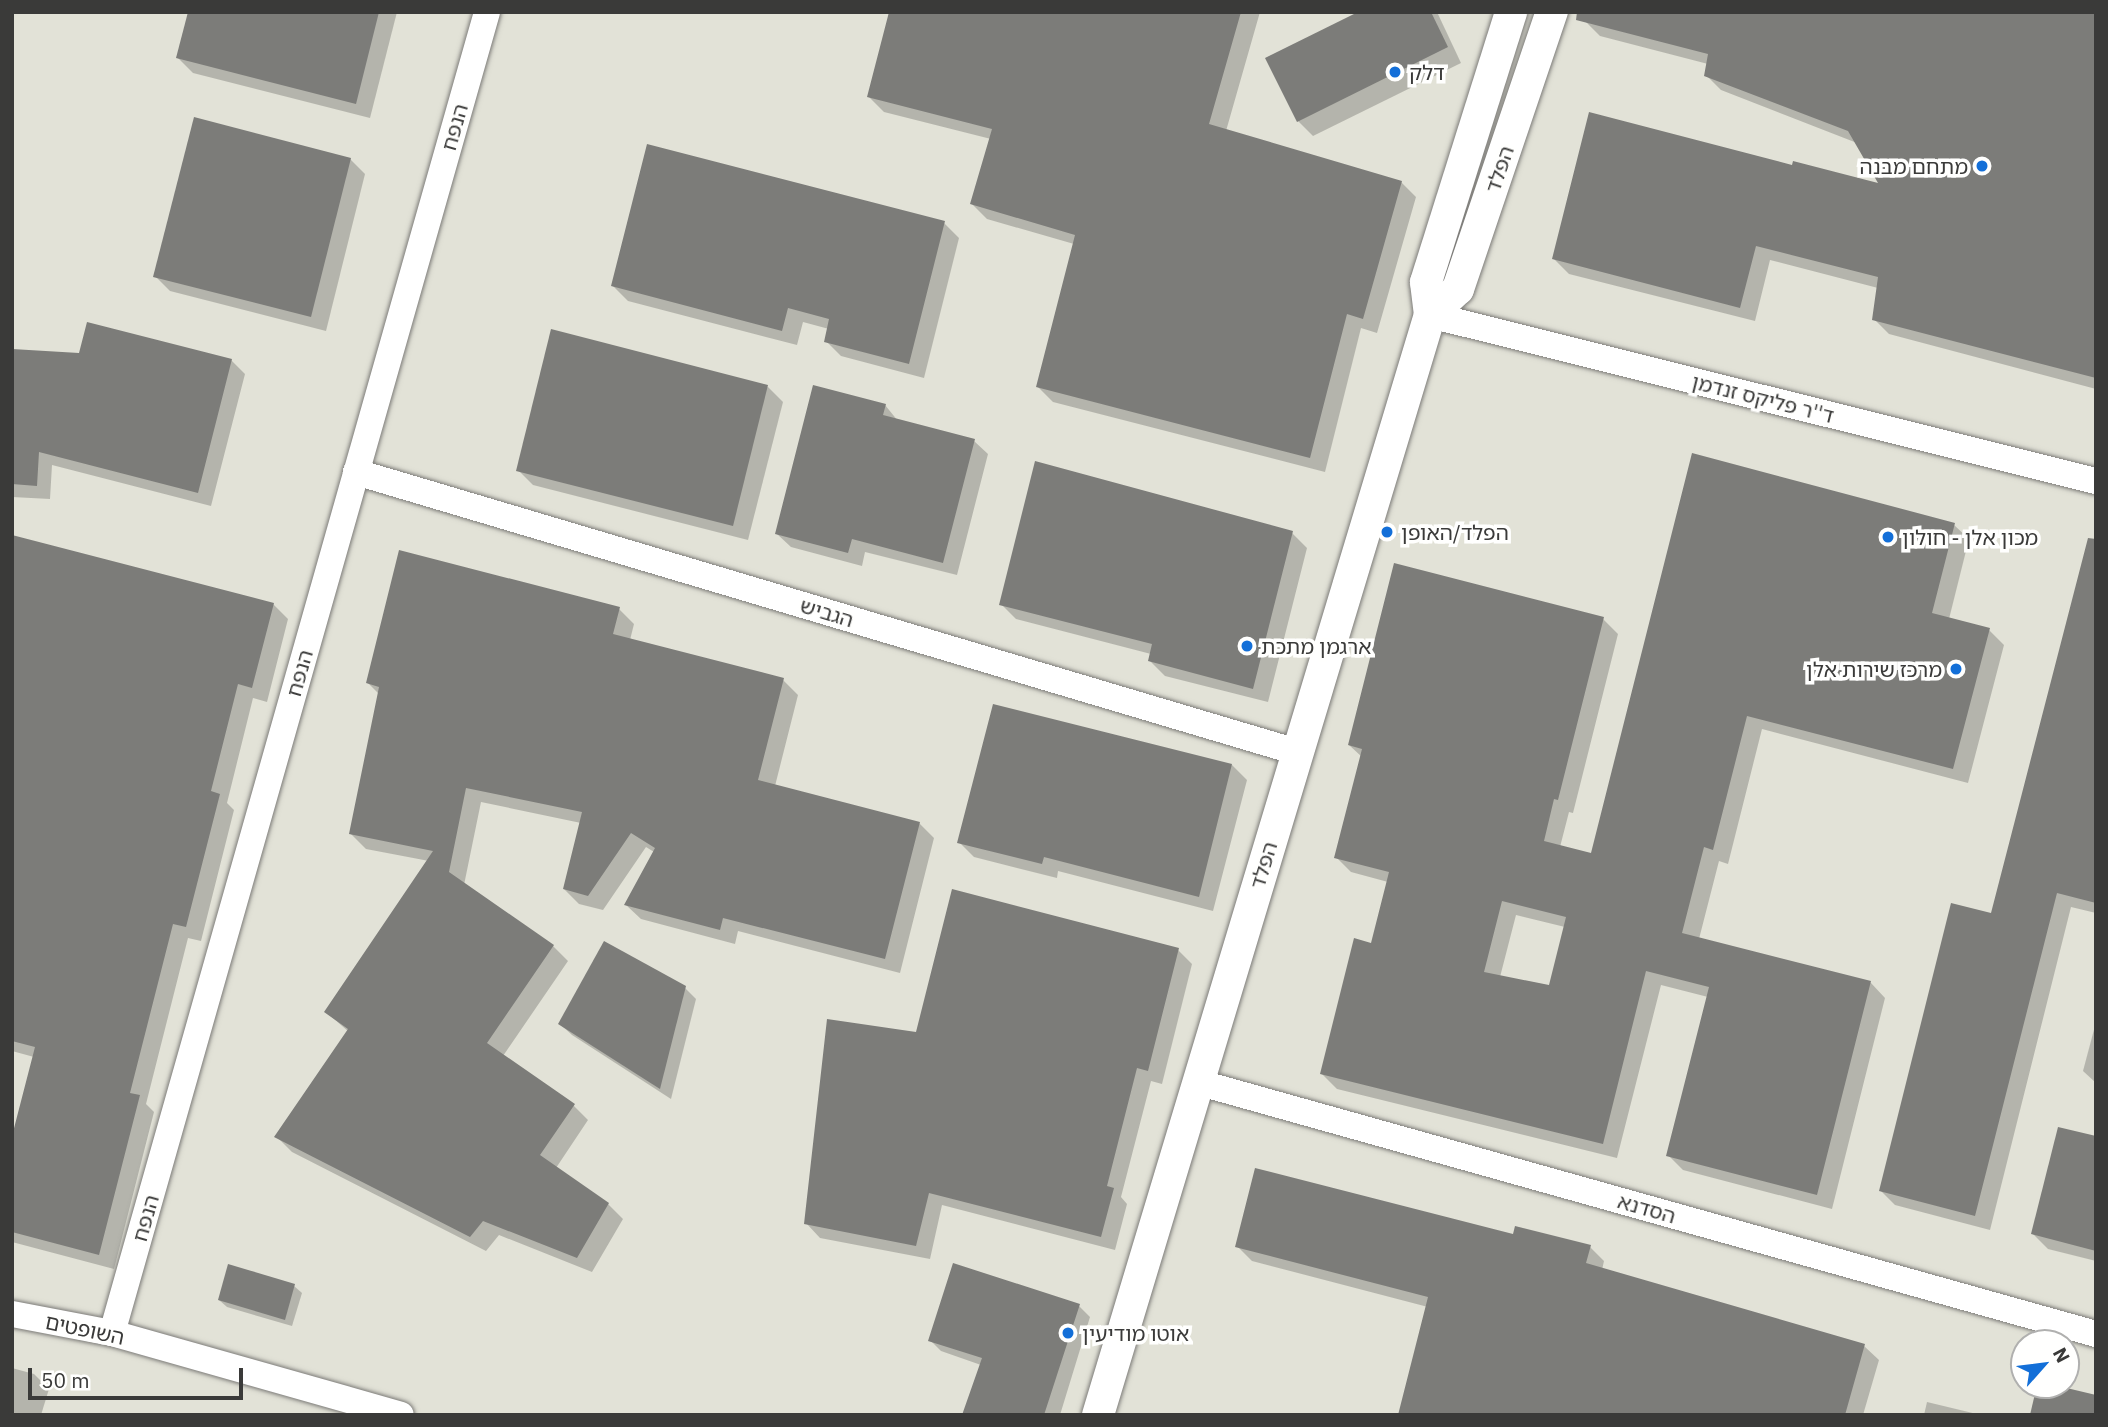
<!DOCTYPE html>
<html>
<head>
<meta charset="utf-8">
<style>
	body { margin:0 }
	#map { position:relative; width:2108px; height:1427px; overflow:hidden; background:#edede9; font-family:"IBM Plex Sans","Noto Sans Hebrew",sans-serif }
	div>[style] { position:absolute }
	.built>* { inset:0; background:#e2e2d7 }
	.shadow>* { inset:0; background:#0003 }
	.building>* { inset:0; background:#7c7c79 }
	.roads { filter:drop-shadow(0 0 2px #7c7b78) drop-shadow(0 0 2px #7c7b78) }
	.minor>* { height:26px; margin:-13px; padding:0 13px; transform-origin:13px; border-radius:13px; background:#fff }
	.tertiary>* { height:32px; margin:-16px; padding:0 16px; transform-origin:16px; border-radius:16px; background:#fff }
	.dots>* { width:19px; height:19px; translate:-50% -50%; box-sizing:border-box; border:4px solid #fffffe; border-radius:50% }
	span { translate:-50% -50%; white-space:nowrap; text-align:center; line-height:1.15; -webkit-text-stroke:7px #fffffe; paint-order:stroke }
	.poi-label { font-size:21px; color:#3a3a39 }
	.left { translate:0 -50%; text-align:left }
	.right { translate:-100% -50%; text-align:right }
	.street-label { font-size:21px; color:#3a3a39 }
	.frame { position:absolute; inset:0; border:14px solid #3a3a39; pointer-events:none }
	.north { position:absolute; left:2010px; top:1329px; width:70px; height:70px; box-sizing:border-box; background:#fffffe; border:2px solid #b0b0af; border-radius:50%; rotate:62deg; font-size:19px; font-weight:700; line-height:28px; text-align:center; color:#3a3a39 }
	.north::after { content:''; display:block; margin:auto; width:24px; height:32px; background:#136fd8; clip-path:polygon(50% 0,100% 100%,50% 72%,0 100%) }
	.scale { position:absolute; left:28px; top:1368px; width:215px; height:32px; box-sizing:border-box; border:4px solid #3a3a39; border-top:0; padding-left:9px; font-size:21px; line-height:24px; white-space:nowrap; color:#3a3a39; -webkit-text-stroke:5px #fffffe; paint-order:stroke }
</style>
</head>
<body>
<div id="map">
	<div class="built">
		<div style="clip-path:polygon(evenodd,12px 12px,2096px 12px,2096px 1415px,12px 1415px,12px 12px,2024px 1343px,2066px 1343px,2066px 1385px,2024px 1385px,2024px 1343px)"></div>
	</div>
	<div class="shadow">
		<div style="clip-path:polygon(190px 12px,397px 12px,370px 118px,193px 73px,178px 58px)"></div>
		<div style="clip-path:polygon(1027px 12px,1260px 12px,1226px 131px,1401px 182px,1416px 197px,1377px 333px,1361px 328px,1325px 472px,1053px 402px,1038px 387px,1074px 244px,987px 219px,972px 204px,991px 139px,884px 112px,869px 97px)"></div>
		<div style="clip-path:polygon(1362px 12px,1437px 12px,1461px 63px,1313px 136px,1298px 121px)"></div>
		<div style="clip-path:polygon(2096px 12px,2096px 389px,1889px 334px,1874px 319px,1878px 288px,1770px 260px,1755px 321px,1569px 274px,1554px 259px,1881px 186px,1857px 143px,1721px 90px,1706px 75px,1708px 64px,1600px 36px,1585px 21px)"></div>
		<div style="clip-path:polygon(350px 159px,365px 174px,326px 331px,170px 291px,155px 276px)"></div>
		<div style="clip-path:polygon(944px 223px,959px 238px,924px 378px,841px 356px,826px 341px,829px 329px,803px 322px,797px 345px,628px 301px,613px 286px)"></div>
		<div style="clip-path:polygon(12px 351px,231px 360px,245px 374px,211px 506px,52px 465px,50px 499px,12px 497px)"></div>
		<div style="clip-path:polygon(768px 387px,783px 402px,748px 540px,533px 485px,518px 470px)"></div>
		<div style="clip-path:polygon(885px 405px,898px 421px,974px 441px,988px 454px,957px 575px,865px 552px,862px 566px,791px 547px,777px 534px)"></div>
		<div style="clip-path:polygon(evenodd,1954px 525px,1969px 539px,1949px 619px,1989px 630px,2004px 645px,1968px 783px,1762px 729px,1728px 864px,1719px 861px,1699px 939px,1871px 983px,1885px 998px,1832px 1209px,1683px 1170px,1668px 1155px,1708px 997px,1661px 985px,1617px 1158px,1337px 1089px,1322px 1074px,1372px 945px,1388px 882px,1351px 872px,1336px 857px,1362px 757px,1349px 745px,1603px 619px,1618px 634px,1573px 813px,1569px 812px,1560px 847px,1592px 855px,1954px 525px,1516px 915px,1565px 927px,1550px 988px,1500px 977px,1516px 915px)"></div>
		<div style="clip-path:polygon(1292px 533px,1307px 548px,1268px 702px,1165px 676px,1150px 661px,1151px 654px,1016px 619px,1001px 604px)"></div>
		<div style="clip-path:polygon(12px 537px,273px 604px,288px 619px,267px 702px,253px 698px,227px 803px,234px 810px,201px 941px,188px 938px,146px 1104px,154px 1112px,114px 1269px,12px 1242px,12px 1143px,34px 1057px,12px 1051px)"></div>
		<div style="clip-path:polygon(2096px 566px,2096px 913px,2071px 907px,1990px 1230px,1895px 1205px,1880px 1190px,1993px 915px)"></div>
		<div style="clip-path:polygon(619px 609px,634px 624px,630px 640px,783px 680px,798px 695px,775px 786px,919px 823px,934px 838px,900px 973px,738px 931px,735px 944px,641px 919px,626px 905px,654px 852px,646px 847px,603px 910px,579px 904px,564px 889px,581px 823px,481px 802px,464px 885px,553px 946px,568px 961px,503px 1056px,573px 1105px,588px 1120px,556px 1168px,608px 1204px,623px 1219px,592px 1272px,499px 1235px,486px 1251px,292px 1152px,277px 1137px,349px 1032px,326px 1012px,429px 861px,366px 849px,351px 834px,379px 694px,368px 683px)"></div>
		<div style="clip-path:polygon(1232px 765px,1247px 780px,1213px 911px,1058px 871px,1057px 878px,974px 857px,959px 842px)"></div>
		<div style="clip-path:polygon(1178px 950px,1192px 964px,1162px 1084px,1151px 1081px,1121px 1197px,1127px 1204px,1115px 1250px,942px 1205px,930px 1259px,820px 1238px,806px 1223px,917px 1034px)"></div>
		<div style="clip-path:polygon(685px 988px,696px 999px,671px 1099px,572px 1035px,560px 1024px)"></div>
		<div style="clip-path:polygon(2096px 1022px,2096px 1083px,2083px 1071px)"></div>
		<div style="clip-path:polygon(2096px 1138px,2096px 1261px,2048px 1249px,2033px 1234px)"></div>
		<div style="clip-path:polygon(1515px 1236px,1590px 1247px,1604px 1261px,1602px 1270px,1864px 1346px,1879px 1360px,1863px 1415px,1400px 1415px,1428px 1307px,1252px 1261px,1237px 1246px)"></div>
		<div style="clip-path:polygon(294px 1286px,302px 1293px,292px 1326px,227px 1307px,219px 1300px)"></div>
		<div style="clip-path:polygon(1079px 1306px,1090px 1317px,1060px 1415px,964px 1415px,981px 1365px,941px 1351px,930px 1340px)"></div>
		<div style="clip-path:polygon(12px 1368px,34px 1374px,49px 1389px,41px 1415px,12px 1415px)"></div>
		<div style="clip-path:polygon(1927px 1402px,1981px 1415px,1924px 1415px)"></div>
	</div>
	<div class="building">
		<div style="clip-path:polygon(188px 12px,379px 12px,356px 104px,176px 58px)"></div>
		<div style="clip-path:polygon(889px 12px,1241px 12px,1209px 124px,1402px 181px,1363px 319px,1347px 314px,1310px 458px,1036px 387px,1075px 235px,970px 204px,992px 129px,867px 97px)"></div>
		<div style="clip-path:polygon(1358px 12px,1431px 12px,1448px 47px,1297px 122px,1265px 58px)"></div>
		<div style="clip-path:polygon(1577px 12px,2096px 12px,2096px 378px,1872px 320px,1878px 277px,1756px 246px,1740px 308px,1552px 259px,1589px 112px,1792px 165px,1793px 161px,1878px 183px,1848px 131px,1704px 76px,1708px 54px,1576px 20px)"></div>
		<div style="clip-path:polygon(194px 117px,351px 158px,311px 317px,153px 277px)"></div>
		<div style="clip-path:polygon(647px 144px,945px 221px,909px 364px,824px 342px,829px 319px,788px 308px,782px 331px,611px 286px)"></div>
		<div style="clip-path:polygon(87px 322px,232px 359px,198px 493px,39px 452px,37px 486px,12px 484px,12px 349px,79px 353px)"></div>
		<div style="clip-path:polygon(551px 329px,768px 385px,733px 526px,516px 471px)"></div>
		<div style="clip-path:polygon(813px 385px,886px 404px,883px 415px,975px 439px,943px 563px,852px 539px,848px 553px,775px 534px)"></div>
		<div style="clip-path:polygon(evenodd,1692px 453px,1955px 523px,1932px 613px,1990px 628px,1953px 769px,1747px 716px,1713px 850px,1704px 847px,1682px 933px,1871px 981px,1817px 1195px,1666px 1156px,1709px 987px,1646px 971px,1603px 1144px,1320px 1074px,1354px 938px,1371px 943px,1389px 872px,1334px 858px,1362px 749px,1348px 745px,1394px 563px,1604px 617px,1558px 800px,1554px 799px,1544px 841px,1591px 853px,1692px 453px,1502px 901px,1566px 917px,1549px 985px,1484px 972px,1502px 901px)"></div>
		<div style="clip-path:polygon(1035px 461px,1293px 531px,1253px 689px,1148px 661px,1152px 644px,999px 605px)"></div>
		<div style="clip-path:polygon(12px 535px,274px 603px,252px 688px,238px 684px,211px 791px,220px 794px,186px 927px,173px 924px,130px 1093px,140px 1095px,99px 1255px,12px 1232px,12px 1136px,35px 1047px,12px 1041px)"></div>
		<div style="clip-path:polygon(2088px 538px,2096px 539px,2096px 903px,2057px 893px,1975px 1216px,1879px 1191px,1951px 903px,1991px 913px)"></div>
		<div style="clip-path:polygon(399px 550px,620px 607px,613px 634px,784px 678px,758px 780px,920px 822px,885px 959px,723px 918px,720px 930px,624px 905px,655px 848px,631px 833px,588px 896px,563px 889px,582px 812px,466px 788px,449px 872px,554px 945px,487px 1043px,575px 1104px,540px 1155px,609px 1203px,577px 1258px,483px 1221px,470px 1237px,274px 1137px,348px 1029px,324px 1012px,433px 851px,349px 834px,379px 687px,366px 683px)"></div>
		<div style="clip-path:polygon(993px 704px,1232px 764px,1199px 897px,1044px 857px,1042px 864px,957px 843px)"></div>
		<div style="clip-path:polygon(952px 889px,1179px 948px,1148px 1071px,1137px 1068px,1107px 1186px,1114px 1188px,1101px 1237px,929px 1193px,916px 1246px,804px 1224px,827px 1019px,916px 1032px)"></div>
		<div style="clip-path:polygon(604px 941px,686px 986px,660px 1089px,558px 1024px)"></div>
		<div style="clip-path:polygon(2058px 1127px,2096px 1136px,2096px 1251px,2031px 1234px)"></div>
		<div style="clip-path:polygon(1255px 1168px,1513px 1234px,1515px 1226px,1591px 1245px,1586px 1263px,1865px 1344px,1845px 1415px,1398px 1415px,1428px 1297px,1235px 1247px)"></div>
		<div style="clip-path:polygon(953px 1263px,1080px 1304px,1044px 1415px,962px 1415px,982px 1358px,928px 1341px)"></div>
		<div style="clip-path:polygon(228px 1264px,295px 1284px,285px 1320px,218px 1300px)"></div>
		<div style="clip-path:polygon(2037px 1385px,2054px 1385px,2096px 1395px,2096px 1415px,2030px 1415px)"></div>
	</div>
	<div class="roads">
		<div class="minor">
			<div style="left:1430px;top:315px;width:686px;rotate:14deg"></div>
			<div style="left:356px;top:472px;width:982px;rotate:16.57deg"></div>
			<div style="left:1197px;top:1082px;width:934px;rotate:15.66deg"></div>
			<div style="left:12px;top:1314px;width:102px;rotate:10.8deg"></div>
			<div style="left:112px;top:1333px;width:300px;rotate:15.8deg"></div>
			<div style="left:112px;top:1333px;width:1373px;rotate:-74.15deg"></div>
		</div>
		<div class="tertiary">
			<div style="left:1430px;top:315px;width:38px;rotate:-43deg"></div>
			<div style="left:1458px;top:289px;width:293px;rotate:-71.3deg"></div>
			<div style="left:1098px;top:1415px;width:1149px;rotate:-73.21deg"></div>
			<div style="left:1430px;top:315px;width:33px;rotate:-97deg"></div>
			<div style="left:1426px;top:282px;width:283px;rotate:-72.5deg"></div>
		</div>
	</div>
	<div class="dots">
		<div style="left:1395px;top:72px;background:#136fd8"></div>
		<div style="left:1982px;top:166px;background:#136fd8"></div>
		<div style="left:1387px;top:532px;background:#136fd8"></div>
		<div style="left:1888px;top:537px;background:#136fd8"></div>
		<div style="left:1247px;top:646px;background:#136fd8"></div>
		<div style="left:1956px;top:669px;background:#136fd8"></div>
		<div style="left:1068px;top:1333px;background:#136fd8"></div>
	</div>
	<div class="poi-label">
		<span class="left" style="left:1409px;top:72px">דלק</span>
		<span class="right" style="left:1968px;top:166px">מתחם מבנה</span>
		<span class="left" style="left:1401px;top:532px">הפלד/האופן</span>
		<span class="left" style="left:1902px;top:537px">מכון אלן - חולון</span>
		<span class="left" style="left:1261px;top:646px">ארגמן מתכת</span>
		<span class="right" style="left:1942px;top:669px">מרכז שירות אלן</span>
		<span class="left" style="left:1082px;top:1333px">אוטו מודיעין</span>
	</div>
	<div class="street-label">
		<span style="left:454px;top:127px;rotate:-74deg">הנפח</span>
		<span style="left:1499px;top:169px;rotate:-71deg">הפלד</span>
		<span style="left:1763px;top:398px;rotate:14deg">ד''ר פליקס זנדמן</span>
		<span style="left:827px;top:612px;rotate:17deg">הגביש</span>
		<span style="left:299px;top:673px;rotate:-74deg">הנפח</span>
		<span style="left:1263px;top:865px;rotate:-73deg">הפלד</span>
		<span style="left:1647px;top:1208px;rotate:16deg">הסדנא</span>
		<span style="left:145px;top:1218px;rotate:-74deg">הנפח</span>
		<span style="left:85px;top:1329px;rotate:12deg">השופטים</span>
	</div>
	<div class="frame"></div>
	<div class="north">N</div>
	<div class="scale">50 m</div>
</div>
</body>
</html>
